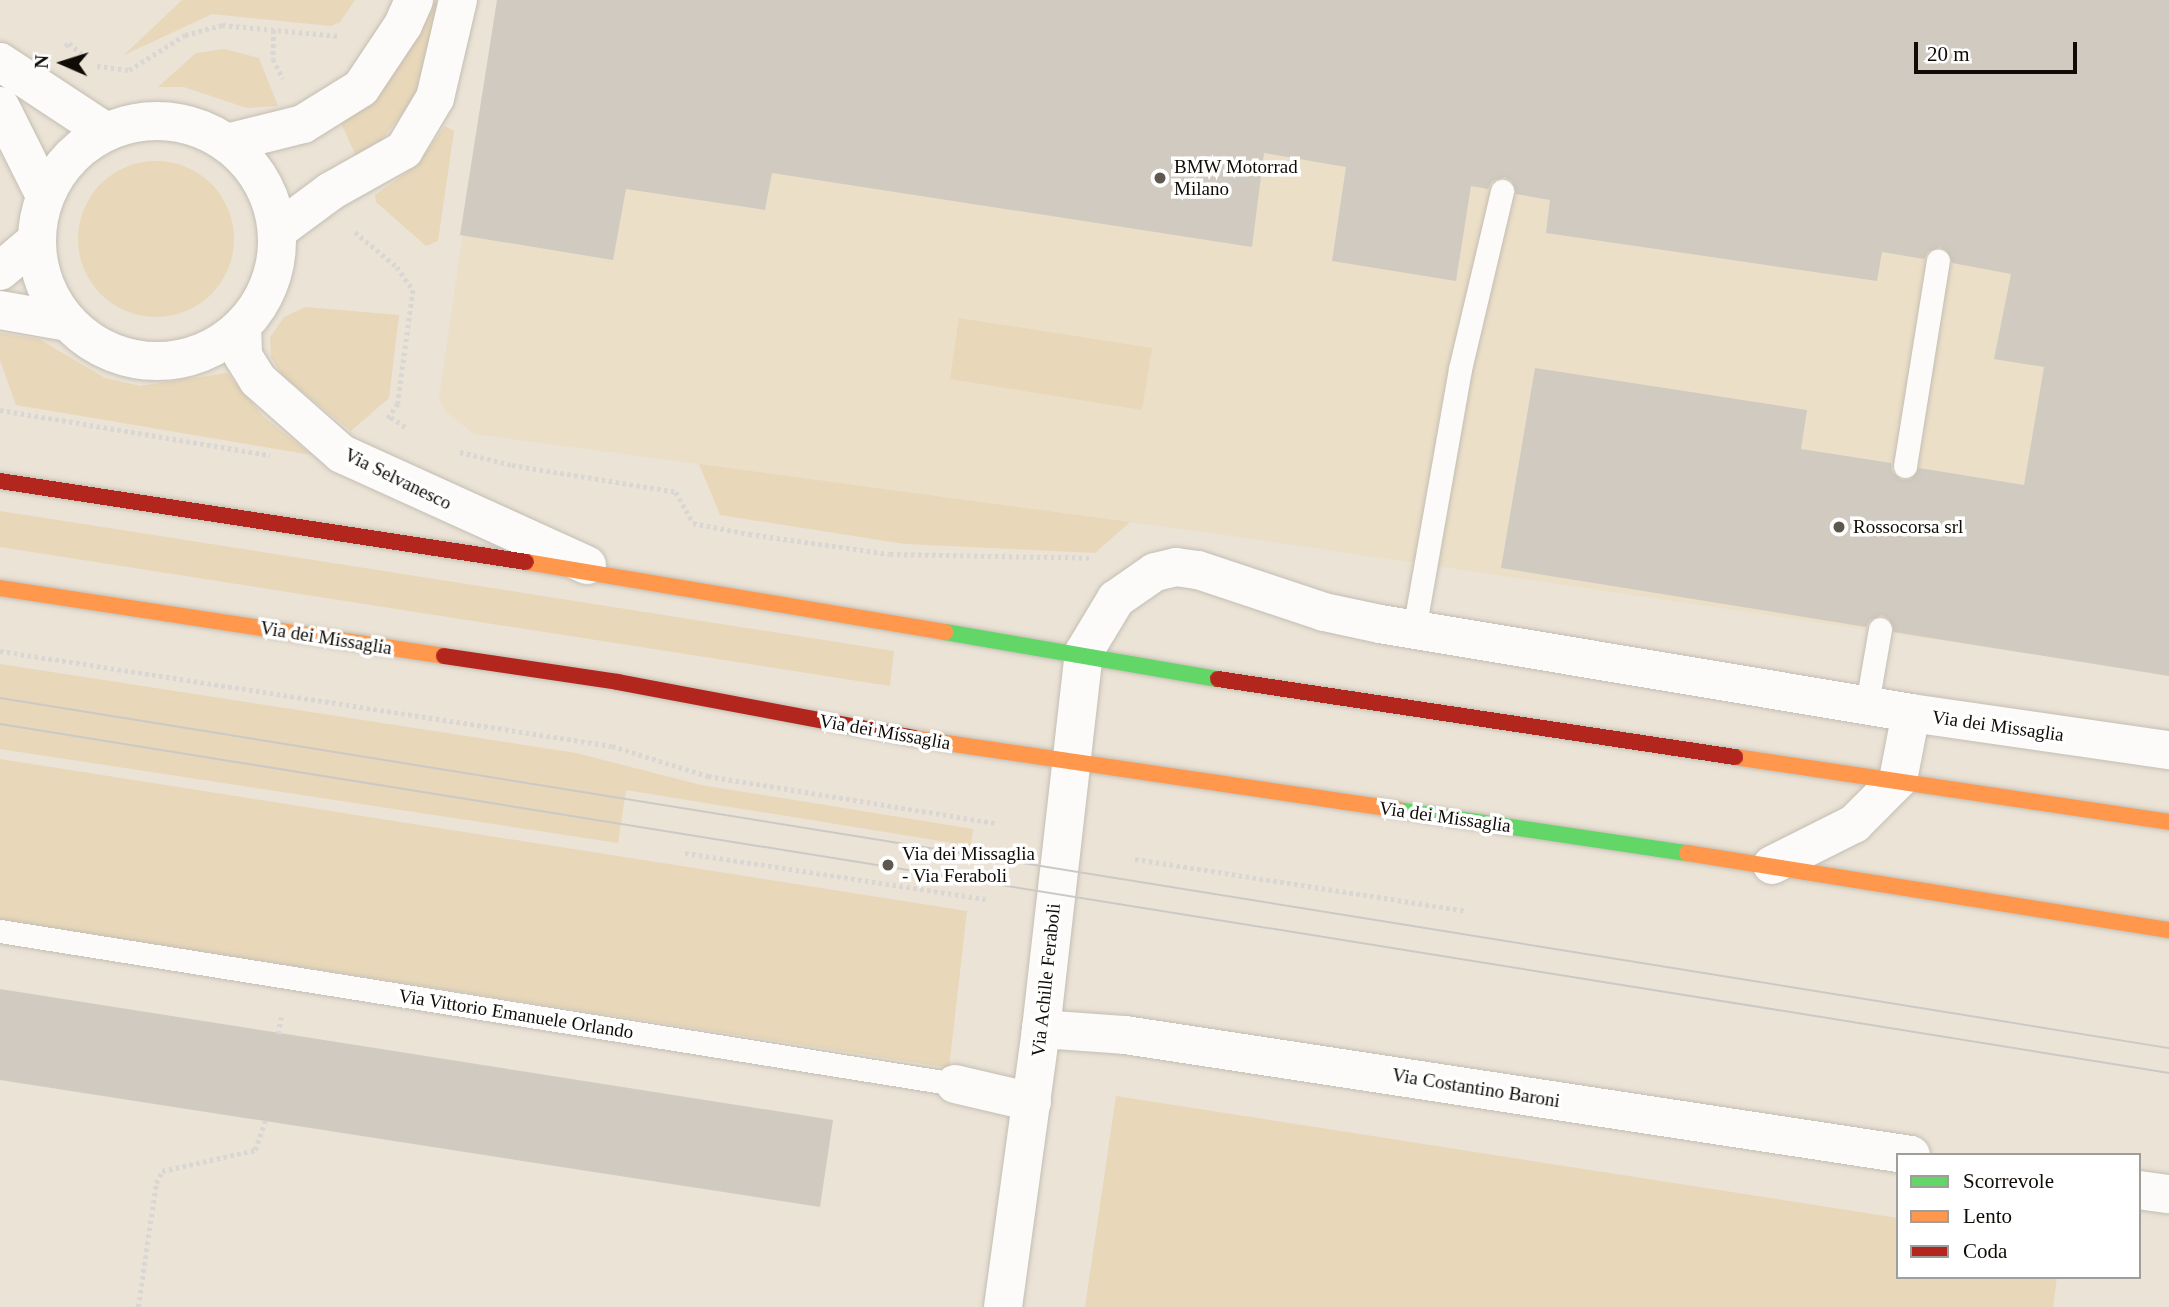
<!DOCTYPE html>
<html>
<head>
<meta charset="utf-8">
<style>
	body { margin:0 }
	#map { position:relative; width:2169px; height:1307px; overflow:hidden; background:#ebe3d6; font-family:Georgia,serif }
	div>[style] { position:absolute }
	.built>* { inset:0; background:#ecdfc8 }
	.green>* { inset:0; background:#e8d7b9 }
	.round { border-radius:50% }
	.building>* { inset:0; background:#d0cac0 }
	.path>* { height:4.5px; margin-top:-2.25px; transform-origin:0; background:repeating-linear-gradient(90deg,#d9d6d3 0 3.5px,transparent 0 7px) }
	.roads { filter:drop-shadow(0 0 2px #c3beb3) drop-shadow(0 0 2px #c3beb3) }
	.lane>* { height:23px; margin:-11.5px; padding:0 11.5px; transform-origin:11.5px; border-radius:11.5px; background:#fcfbf9 }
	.street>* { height:38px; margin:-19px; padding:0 19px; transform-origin:19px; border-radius:19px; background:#fcfbf9 }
	.street>.ring { margin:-19px; padding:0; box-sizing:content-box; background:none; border:38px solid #fcfbf9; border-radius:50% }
	.fast>* { height:16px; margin:-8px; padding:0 8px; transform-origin:8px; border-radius:8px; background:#63d668 }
	.slow>* { height:16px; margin:-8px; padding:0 8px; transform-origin:8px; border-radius:8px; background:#ff974d }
	.jam>* { height:16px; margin:-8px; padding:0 8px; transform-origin:8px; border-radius:8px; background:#b3261e }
	.tram>* { height:2px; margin:-1px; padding:0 1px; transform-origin:1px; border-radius:1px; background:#ccc9c5 }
	.dots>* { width:19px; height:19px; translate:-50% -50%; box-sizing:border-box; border:4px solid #fff; border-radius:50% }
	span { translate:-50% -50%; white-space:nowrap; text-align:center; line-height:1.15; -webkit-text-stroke:7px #fff; paint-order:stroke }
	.poi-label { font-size:19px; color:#100c05 }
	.left { translate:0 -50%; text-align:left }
	.street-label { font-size:19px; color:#100c05 }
	.legend { position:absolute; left:1896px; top:1153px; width:245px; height:126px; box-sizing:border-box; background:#fff; border:2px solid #9f9e9b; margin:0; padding:9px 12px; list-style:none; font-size:21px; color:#100c05 }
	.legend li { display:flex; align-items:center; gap:14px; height:35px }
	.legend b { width:35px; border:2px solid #9f9e9b }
	.north { position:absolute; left:28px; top:28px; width:70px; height:70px; -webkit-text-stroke:5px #fff; paint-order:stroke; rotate:273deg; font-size:19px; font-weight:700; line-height:28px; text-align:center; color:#100c05 }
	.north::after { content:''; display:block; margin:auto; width:24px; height:32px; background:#100c05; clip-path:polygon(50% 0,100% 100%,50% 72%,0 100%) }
	.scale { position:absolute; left:1914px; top:42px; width:163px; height:32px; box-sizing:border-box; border:4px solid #100c05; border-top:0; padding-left:9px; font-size:21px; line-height:24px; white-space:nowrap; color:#100c05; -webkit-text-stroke:5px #fff; paint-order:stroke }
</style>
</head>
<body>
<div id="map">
	<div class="built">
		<div style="clip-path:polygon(497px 0,2169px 0,2169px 674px,1218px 534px,474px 434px,446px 412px,439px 398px)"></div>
	</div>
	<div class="green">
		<div style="clip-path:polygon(182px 0,355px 0,340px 22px,331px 26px,212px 14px,124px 55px)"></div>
		<div style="clip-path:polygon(438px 2px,416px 96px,381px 141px,356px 156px,340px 121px,431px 3px)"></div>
		<div style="clip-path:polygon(224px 49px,259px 58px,278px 106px,247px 108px,184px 87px,158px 87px,196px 53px)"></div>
		<div style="clip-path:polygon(445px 126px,454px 131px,438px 241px,426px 246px,376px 202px,375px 195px,416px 166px)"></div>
		<div class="round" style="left:78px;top:161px;width:156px;height:156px"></div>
		<div style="clip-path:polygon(305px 307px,399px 315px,389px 398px,351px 431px,284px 377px,271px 358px,270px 337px,284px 317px)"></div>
		<div style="clip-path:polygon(959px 318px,1152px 348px,1142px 410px,950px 379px)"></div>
		<div style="clip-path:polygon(0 333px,39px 339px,105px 378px,140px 386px,227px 373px,265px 418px,312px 455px,16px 405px,0 360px)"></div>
		<div style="clip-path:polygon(699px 464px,1130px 522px,1095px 553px,905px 544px,720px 515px)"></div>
		<div style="clip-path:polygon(0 511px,894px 651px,890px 686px,0 547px)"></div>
		<div style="clip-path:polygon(0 664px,576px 753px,701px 785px,973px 829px,971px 846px,626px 790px,618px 843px,0 749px)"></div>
		<div style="clip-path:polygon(0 759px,967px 911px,949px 1068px,0 920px)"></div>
		<div style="clip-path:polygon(1116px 1096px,1898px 1218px,1898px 1277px,2057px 1277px,2053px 1307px,1085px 1307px)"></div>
	</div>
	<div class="building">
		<div style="clip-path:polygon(497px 0,2169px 0,2169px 676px,1894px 632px,1889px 619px,1882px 615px,1870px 620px,1866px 627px,1501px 568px,1535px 368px,1807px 410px,1801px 449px,1891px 463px,1892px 472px,1902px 480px,1911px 479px,1919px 468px,2024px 485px,2044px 367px,1994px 359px,2011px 274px,1952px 263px,1947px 251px,1940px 247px,1928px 252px,1924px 259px,1882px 252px,1877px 281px,1546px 233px,1550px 200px,1516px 194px,1512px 181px,1505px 177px,1492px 181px,1488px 189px,1471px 186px,1456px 281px,1332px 261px,1346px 167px,1264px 153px,1252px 247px,772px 173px,765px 210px,626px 189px,613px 260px,460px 235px)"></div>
		<div style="clip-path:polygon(0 989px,833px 1120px,820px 1207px,0 1080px)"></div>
	</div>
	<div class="path">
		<div style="left:274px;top:30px;width:29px;rotate:92deg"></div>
		<div style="left:273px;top:59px;width:22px;rotate:63deg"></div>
		<div style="left:65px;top:46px;width:5px;rotate:-37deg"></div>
		<div style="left:69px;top:43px;width:21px;rotate:41deg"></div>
		<div style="left:97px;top:66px;width:32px;rotate:7deg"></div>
		<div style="left:129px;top:70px;width:66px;rotate:-32deg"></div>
		<div style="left:185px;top:35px;width:38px;rotate:-15deg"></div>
		<div style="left:222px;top:25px;width:117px;rotate:5.4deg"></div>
		<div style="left:355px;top:232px;width:55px;rotate:39.8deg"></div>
		<div style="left:397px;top:267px;width:28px;rotate:55deg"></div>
		<div style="left:413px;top:290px;width:115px;rotate:97.5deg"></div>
		<div style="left:398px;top:404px;width:21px;rotate:125deg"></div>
		<div style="left:0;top:410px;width:274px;rotate:9.5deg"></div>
		<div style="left:391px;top:417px;width:19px;rotate:35deg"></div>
		<div style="left:460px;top:452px;width:54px;rotate:14deg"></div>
		<div style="left:512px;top:465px;width:166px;rotate:9.3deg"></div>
		<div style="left:676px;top:492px;width:35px;rotate:61deg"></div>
		<div style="left:693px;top:523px;width:57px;rotate:11.1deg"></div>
		<div style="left:749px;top:534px;width:142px;rotate:8.1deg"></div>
		<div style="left:890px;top:554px;width:201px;rotate:1.1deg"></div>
		<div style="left:0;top:651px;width:619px;rotate:8.82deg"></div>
		<div style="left:612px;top:746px;width:101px;rotate:17.4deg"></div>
		<div style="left:708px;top:776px;width:290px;rotate:9.3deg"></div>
		<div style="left:685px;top:853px;width:304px;rotate:8.7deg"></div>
		<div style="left:1135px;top:859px;width:335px;rotate:8.9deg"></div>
		<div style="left:278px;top:1034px;width:17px;rotate:-80deg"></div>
		<div style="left:138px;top:1307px;width:125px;rotate:-81.7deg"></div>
		<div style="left:156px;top:1183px;width:13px;rotate:-63deg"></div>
		<div style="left:162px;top:1171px;width:95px;rotate:-12.7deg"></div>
		<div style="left:255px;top:1150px;width:31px;rotate:-71deg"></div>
	</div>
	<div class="roads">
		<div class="lane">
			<div style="left:1905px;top:466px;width:208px;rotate:-80.9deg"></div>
			<div style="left:1414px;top:630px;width:265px;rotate:-80deg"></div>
			<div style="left:1460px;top:369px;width:183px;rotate:-76.7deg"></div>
			<div style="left:1867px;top:704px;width:76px;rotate:-80.2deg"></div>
			<div style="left:0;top:931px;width:967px;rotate:9.1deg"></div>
		</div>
		<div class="street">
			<div style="left:0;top:62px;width:127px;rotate:33.4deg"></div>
			<div style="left:0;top:106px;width:101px;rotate:63.4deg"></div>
			<div class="ring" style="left:37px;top:121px;width:202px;height:202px"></div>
			<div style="left:227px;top:143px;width:78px;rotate:-14deg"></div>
			<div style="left:303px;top:124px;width:68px;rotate:-31.8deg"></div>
			<div style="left:361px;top:88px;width:76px;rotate:-56.3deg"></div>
			<div style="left:403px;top:25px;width:27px;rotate:-66deg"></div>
			<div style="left:277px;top:231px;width:67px;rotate:-36.5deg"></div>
			<div style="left:331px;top:191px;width:84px;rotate:-29.3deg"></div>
			<div style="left:404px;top:150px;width:61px;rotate:-59.2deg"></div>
			<div style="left:435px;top:98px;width:101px;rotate:-76.8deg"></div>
			<div style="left:0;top:271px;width:48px;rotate:-40deg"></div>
			<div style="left:0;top:310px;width:69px;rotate:10deg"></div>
			<div style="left:242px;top:326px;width:30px;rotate:88deg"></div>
			<div style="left:243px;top:356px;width:28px;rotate:58deg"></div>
			<div style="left:258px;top:380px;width:112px;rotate:41.4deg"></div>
			<div style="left:342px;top:454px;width:269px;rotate:24.4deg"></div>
			<div style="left:1772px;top:865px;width:92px;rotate:-26.6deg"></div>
			<div style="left:1854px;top:824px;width:62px;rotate:-45deg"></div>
			<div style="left:1898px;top:780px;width:68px;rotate:-79deg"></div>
			<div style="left:1041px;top:1029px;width:84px;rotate:4.1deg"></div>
			<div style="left:1125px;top:1035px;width:795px;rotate:8.68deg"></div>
			<div style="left:955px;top:1084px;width:79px;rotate:13.2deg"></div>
			<div style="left:2139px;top:1190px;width:30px;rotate:8deg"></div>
			<div style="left:1003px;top:1307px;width:281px;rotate:-82.2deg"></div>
			<div style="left:1041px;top:1029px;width:379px;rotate:-83.5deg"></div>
			<div style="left:1084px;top:652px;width:62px;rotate:-58.9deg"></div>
			<div style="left:1116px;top:599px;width:47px;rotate:-34.7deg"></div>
			<div style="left:1155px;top:572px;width:22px;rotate:-13deg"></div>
			<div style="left:1176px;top:567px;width:22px;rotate:8deg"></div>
			<div style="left:1198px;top:570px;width:133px;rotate:18.4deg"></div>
			<div style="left:1324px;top:612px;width:57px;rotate:12.1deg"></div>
			<div style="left:1380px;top:624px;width:538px;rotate:9.51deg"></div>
			<div style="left:1911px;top:713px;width:261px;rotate:8.2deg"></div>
		</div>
		<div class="fast">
			<div style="left:945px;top:632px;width:277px;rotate:9.8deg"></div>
			<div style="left:1398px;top:810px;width:292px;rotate:8.5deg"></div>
		</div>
		<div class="slow">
			<div style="left:526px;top:562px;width:425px;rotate:9.5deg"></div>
			<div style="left:0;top:588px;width:449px;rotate:8.7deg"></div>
			<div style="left:913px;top:738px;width:490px;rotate:8.4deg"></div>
			<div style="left:1735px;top:757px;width:439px;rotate:8.5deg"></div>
			<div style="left:1687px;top:853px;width:488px;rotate:9.1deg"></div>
		</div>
		<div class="jam">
			<div style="left:0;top:481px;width:532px;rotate:8.75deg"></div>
			<div style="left:444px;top:656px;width:176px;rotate:8.5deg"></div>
			<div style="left:618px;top:682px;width:300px;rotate:10.7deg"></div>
			<div style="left:1218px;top:679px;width:523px;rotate:8.58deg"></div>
		</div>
	</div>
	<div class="tram">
		<div style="left:0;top:698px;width:2197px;rotate:9.17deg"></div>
		<div style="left:0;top:724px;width:2197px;rotate:9.14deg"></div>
	</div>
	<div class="dots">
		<div style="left:1160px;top:178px;background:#5d574e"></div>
		<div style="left:1839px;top:527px;background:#5d574e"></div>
		<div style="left:888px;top:865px;background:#5d574e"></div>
	</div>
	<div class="poi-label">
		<span class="left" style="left:1174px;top:178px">BMW Motorrad<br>Milano</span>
		<span class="left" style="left:1853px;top:527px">Rossocorsa srl</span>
		<span class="left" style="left:902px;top:865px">Via dei Missaglia<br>- Via Feraboli</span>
	</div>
	<div class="street-label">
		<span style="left:398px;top:479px;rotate:26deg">Via Selvanesco</span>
		<span style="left:326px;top:638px;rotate:9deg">Via dei Missaglia</span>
		<span style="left:1998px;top:726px;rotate:8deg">Via dei Missaglia</span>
		<span style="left:885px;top:732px;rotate:10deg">Via dei Missaglia</span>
		<span style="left:1445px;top:817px;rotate:8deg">Via dei Missaglia</span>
		<span style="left:1046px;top:980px;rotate:-84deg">Via Achille Feraboli</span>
		<span style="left:516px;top:1014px;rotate:9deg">Via Vittorio Emanuele Orlando</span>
		<span style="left:1476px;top:1088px;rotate:9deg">Via Costantino Baroni</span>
	</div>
	<ul class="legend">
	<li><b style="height:9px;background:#63d668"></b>Scorrevole</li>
	<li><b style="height:9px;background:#ff974d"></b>Lento</li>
	<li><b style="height:9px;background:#b3261e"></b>Coda</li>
	</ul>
	<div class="north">N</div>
	<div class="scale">20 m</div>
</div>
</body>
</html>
